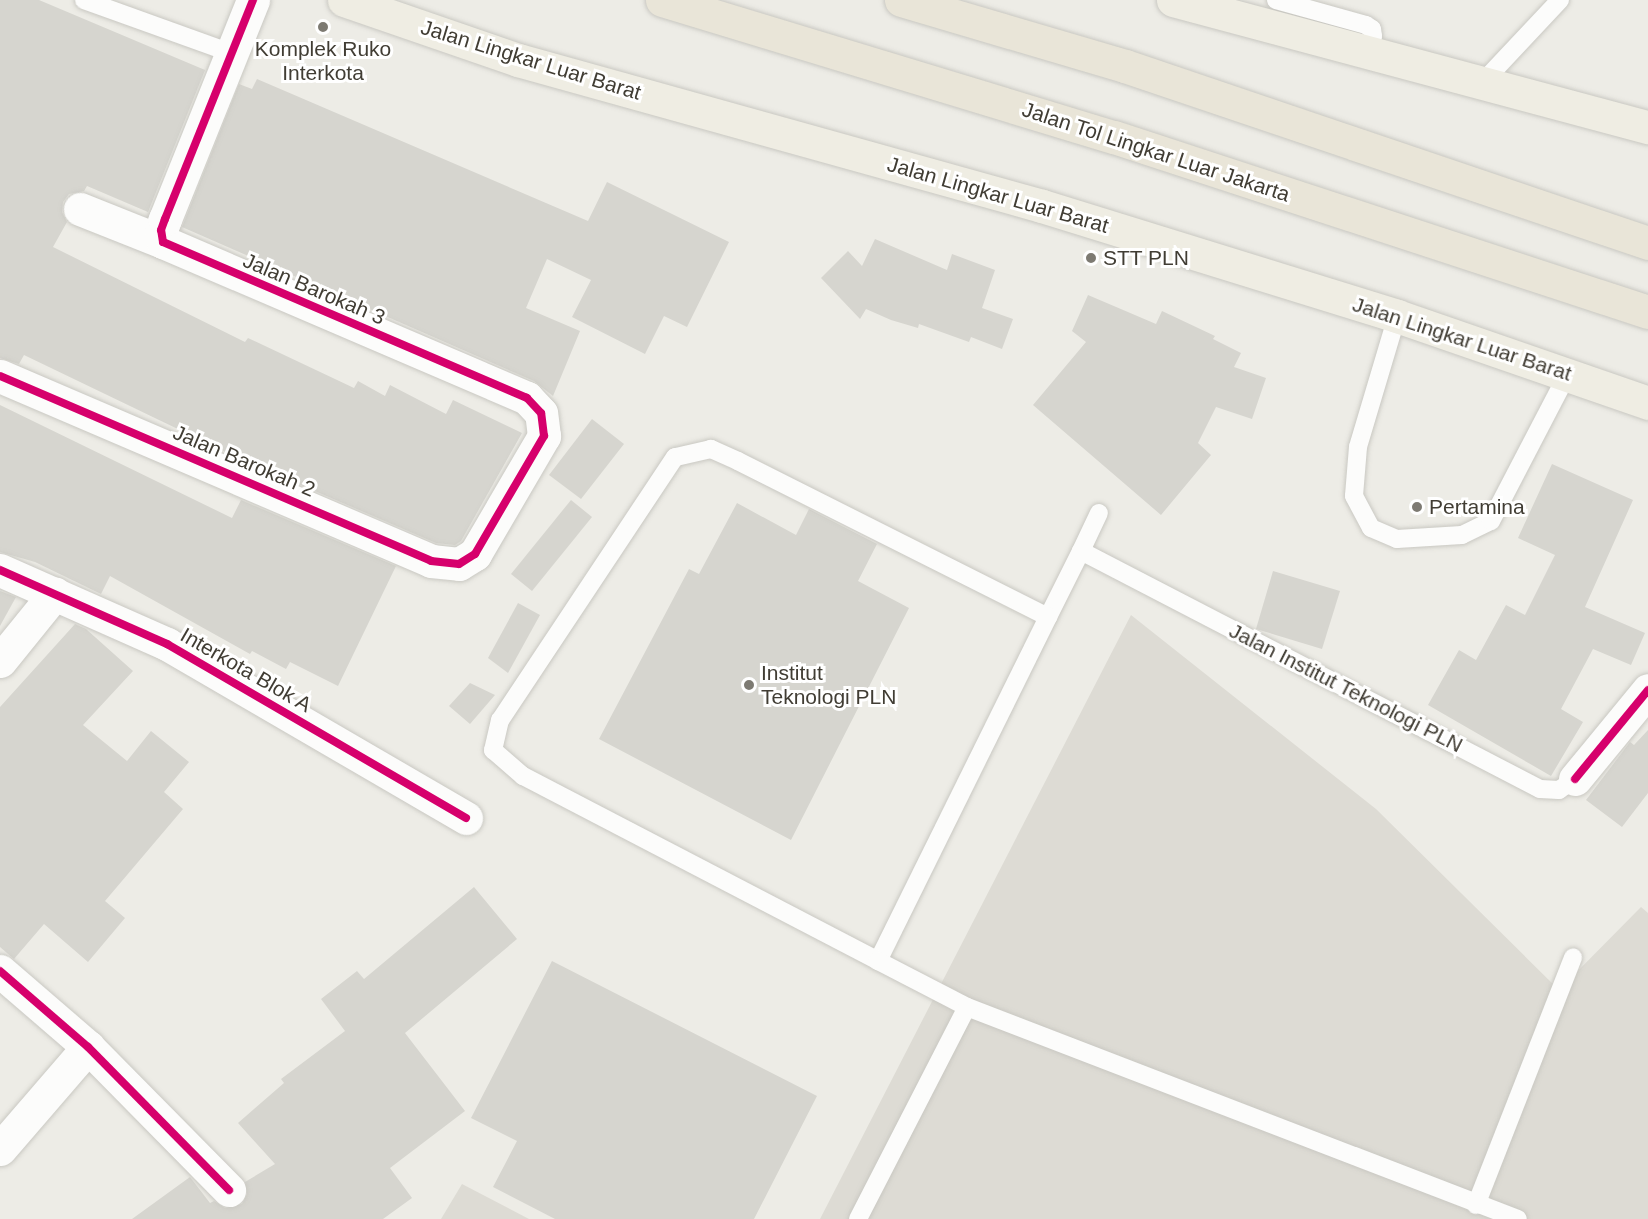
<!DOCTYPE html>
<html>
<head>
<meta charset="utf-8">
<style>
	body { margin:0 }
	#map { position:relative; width:1648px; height:1219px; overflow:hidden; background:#edece6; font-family:Helvetica,sans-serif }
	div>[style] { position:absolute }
	.industrial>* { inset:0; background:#dddbd4 }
	.building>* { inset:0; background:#d6d5cf }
	.roads { filter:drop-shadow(0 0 2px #c9c8c2) drop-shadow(0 0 2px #c9c8c2) }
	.lane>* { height:18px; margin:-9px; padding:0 9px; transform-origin:9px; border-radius:9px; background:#fcfcfb }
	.street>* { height:33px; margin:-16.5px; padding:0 16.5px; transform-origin:16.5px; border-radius:16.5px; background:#fcfcfb }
	.primary>* { height:33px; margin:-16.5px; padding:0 16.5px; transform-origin:16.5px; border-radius:16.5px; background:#efede3 }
	.highway>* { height:33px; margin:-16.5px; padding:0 16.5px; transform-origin:16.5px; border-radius:16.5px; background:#e9e5d8 }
	.cycleway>* { height:8px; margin:-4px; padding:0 4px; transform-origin:4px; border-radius:4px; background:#d6006c }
	.dots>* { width:16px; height:16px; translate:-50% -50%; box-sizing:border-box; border:3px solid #fff; border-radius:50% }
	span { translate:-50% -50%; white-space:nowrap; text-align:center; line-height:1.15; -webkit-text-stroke:6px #fff; paint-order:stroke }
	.poi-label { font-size:21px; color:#413d34 }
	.left { translate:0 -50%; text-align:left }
	.street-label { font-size:21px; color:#413d34 }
</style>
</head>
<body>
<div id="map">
	<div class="industrial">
		<div style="clip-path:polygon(1131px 615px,1376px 809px,1559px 990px,1641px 907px,1648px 913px,1648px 1219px,820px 1219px)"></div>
		<div style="clip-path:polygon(462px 1184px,529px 1219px,441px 1219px)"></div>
	</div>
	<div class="building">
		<div style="clip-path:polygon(0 0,39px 0,205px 70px,148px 212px,87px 186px,84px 191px,69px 194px,63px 202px,62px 212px,67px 222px,53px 247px,245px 342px,248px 338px,354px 388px,358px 381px,385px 396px,390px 385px,446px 414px,453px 400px,522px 433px,461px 541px,455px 545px,436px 543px,238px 458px,24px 355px,19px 364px,0 358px)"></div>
		<div style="clip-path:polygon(257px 79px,588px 221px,607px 182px,729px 242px,687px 327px,664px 316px,645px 354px,572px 317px,591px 280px,547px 259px,526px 308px,580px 331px,553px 396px,534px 381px,182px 227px,239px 84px,252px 89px)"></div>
		<div style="clip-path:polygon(875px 239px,947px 270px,952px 254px,995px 270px,982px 308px,1013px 319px,1002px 349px,971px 337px,969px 342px,919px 324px,918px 328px,891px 320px,866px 309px,860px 319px,821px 278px,848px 251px,862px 266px)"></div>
		<div style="clip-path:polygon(1088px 295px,1156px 324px,1162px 311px,1215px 336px,1213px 339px,1241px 353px,1234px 367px,1266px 378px,1252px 419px,1216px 407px,1198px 443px,1211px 455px,1161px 515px,1033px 405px,1086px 342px,1072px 331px)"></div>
		<div style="clip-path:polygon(0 405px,232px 518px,241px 500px,396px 566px,338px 686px,290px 662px,286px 669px,252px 651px,250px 654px,110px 576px,101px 594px,35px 562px,0 552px)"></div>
		<div style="clip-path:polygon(592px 419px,624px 444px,581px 499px,549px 475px)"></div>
		<div style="clip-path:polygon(1552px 464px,1633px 500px,1585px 607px,1645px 633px,1631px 665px,1593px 649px,1561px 709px,1583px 722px,1551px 776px,1428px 705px,1459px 650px,1476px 660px,1506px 605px,1525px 615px,1555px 555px,1518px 538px)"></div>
		<div style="clip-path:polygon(571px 500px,592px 517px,532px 591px,511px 574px)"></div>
		<div style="clip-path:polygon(737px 503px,796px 535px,809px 509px,877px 544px,858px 581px,909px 608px,791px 840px,599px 739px,689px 569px,699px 574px)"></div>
		<div style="clip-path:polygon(1273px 571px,1340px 591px,1322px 649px,1256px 629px)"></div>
		<div style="clip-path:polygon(0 591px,16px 597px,0 626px)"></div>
		<div style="clip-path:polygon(518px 603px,540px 615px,508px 673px,488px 658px)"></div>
		<div style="clip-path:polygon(75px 624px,86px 629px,133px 671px,83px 725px,127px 761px,151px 731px,189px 762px,164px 792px,183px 809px,105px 901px,125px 918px,88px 962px,44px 924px,14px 959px,0 947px,0 707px)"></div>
		<div style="clip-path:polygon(470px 683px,495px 695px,470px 724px,449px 706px)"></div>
		<div style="clip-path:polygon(1648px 730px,1648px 793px,1622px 827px,1586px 800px,1630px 742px,1634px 745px)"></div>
		<div style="clip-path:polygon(474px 887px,517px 939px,405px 1033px,465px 1111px,390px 1168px,412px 1198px,383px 1219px,132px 1219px,190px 1177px,210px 1203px,214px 1201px,225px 1208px,242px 1204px,247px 1194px,245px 1182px,275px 1164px,238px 1123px,284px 1083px,281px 1079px,345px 1031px,321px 999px,357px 971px,364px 979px)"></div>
		<div style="clip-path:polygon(552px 961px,817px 1096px,754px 1219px,555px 1219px,493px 1187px,517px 1141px,471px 1118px)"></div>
	</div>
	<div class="roads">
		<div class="lane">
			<div style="left:84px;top:0;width:156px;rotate:19.8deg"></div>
			<div style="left:1276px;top:0;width:93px;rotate:15.5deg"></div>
			<div style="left:1366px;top:25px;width:7px;rotate:34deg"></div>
			<div style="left:1372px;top:29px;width:7px;rotate:82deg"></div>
			<div style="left:1373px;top:36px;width:18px;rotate:106deg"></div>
			<div style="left:1482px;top:83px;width:114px;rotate:-46.8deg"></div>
			<div style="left:1397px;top:316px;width:137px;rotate:106.6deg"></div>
			<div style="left:1358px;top:447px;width:49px;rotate:94.7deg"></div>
			<div style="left:1354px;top:496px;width:36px;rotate:62deg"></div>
			<div style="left:1371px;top:528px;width:28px;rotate:23deg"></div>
			<div style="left:1397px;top:539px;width:65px;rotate:-3.5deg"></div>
			<div style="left:1462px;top:535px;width:32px;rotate:-26deg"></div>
			<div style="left:1491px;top:521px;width:167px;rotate:-62.5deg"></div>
			<div style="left:1081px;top:551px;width:42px;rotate:-64.7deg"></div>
			<div style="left:1048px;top:617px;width:74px;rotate:-63.4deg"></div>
			<div style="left:1081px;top:551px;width:517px;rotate:27.41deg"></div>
			<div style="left:1540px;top:789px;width:19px;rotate:3deg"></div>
			<div style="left:1559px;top:790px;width:19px;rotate:-35deg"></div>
			<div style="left:878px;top:961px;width:384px;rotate:-63.7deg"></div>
			<div style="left:1048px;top:617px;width:347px;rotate:-153.3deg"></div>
			<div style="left:738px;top:461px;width:30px;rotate:-156deg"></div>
			<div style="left:711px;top:449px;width:37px;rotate:167deg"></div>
			<div style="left:675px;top:457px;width:316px;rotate:123.6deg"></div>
			<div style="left:500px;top:720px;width:31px;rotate:103deg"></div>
			<div style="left:493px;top:750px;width:40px;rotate:41deg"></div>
			<div style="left:523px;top:776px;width:400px;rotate:27.5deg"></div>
			<div style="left:878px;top:961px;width:100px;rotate:27.3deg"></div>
			<div style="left:967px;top:1007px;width:590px;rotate:21.04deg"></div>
			<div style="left:1476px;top:1205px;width:266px;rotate:-68.6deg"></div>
			<div style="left:858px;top:1219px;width:238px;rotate:-62.8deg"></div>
		</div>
		<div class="street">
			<div style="left:80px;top:209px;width:89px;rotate:21.7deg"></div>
			<div style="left:0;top:376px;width:469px;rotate:23.2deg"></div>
			<div style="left:431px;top:561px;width:28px;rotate:6deg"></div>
			<div style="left:459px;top:564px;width:19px;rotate:-32deg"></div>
			<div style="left:475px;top:554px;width:137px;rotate:-59.7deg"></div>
			<div style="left:544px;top:436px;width:23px;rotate:-97deg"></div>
			<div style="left:541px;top:413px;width:21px;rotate:-133deg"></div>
			<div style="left:527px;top:398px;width:396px;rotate:-156.8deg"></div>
			<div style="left:163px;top:242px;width:12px;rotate:-99deg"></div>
			<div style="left:161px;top:230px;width:12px;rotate:-70deg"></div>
			<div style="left:165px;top:219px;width:236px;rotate:-68.1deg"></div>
			<div style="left:0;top:570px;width:183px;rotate:23.9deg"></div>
			<div style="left:167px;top:644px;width:346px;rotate:30.2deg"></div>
			<div style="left:0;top:661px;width:87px;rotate:-51deg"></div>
			<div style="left:1575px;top:779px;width:115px;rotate:-50.6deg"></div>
			<div style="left:0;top:971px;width:116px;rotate:40.8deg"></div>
			<div style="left:88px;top:1047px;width:201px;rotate:45.4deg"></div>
			<div style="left:0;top:1149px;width:135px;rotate:-49.2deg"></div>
		</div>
		<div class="primary">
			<div style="left:344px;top:0;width:184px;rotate:19deg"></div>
			<div style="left:518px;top:60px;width:544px;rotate:15.57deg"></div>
			<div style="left:1042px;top:206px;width:372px;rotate:17.2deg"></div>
			<div style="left:1397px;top:316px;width:266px;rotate:19.1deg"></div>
			<div style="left:1173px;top:0;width:492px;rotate:15deg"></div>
		</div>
		<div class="highway">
			<div style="left:662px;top:0;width:472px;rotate:16.9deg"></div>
			<div style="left:1114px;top:137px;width:562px;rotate:18.14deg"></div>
			<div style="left:901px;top:0;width:234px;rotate:16.4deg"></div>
			<div style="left:1125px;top:66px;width:552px;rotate:18.7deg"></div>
		</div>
	</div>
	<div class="cycleway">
		<div style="left:0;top:376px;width:469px;rotate:23.2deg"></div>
		<div style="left:431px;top:561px;width:28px;rotate:6deg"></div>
		<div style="left:459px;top:564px;width:19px;rotate:-32deg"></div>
		<div style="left:475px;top:554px;width:137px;rotate:-59.7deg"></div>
		<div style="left:544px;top:436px;width:23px;rotate:-97deg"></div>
		<div style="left:541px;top:413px;width:21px;rotate:-133deg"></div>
		<div style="left:527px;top:398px;width:396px;rotate:-156.8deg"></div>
		<div style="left:163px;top:242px;width:12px;rotate:-99deg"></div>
		<div style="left:161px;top:230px;width:12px;rotate:-70deg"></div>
		<div style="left:165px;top:219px;width:236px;rotate:-68.1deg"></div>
		<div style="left:0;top:570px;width:183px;rotate:23.9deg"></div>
		<div style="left:167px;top:644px;width:346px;rotate:30.2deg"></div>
		<div style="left:1575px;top:779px;width:115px;rotate:-50.6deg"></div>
		<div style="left:0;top:971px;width:116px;rotate:40.8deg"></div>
		<div style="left:88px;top:1047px;width:201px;rotate:45.4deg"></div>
	</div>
	<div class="dots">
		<div style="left:323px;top:27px;background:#7d7a72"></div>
		<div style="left:1091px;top:258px;background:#7d7a72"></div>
		<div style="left:1417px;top:507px;background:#7d7a72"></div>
		<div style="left:749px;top:685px;background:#7d7a72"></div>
	</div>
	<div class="poi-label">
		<span style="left:323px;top:61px">Komplek Ruko<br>Interkota</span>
		<span class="left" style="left:1103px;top:258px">STT PLN</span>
		<span class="left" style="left:1429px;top:507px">Pertamina</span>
		<span class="left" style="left:761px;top:685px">Institut<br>Teknologi PLN</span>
	</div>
	<div class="street-label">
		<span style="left:531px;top:60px;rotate:17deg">Jalan Lingkar Luar Barat</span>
		<span style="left:1156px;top:152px;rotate:18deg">Jalan Tol Lingkar Luar Jakarta</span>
		<span style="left:998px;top:195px;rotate:16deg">Jalan Lingkar Luar Barat</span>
		<span style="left:314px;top:289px;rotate:23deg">Jalan Barokah 3</span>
		<span style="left:1462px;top:339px;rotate:18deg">Jalan Lingkar Luar Barat</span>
		<span style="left:244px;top:461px;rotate:23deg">Jalan Barokah 2</span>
		<span style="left:246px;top:670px;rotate:30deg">Interkota Blok A</span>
		<span style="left:1346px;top:688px;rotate:27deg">Jalan Institut Teknologi PLN</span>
	</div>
</div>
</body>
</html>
